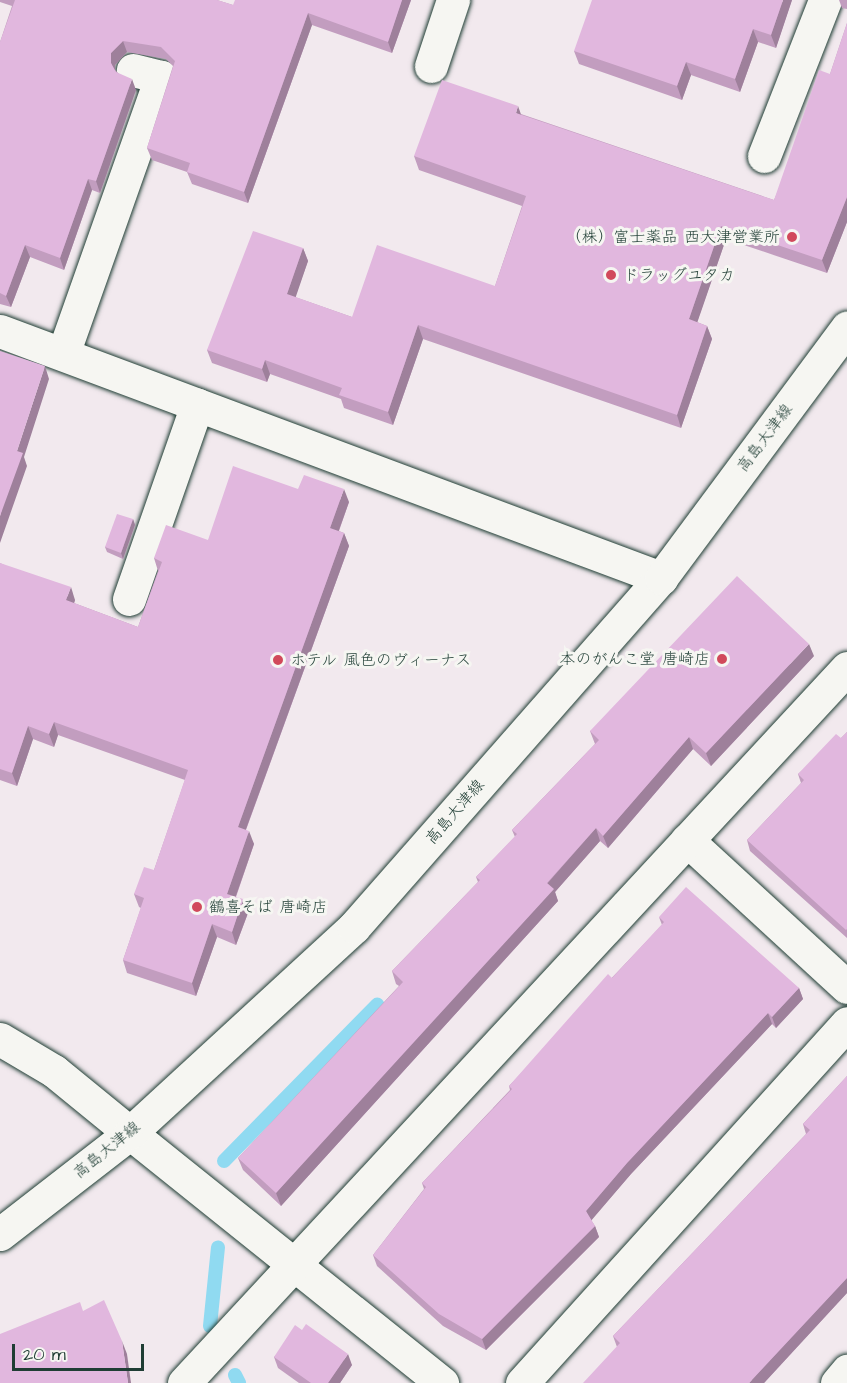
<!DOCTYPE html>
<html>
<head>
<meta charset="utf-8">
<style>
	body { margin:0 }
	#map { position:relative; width:847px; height:1383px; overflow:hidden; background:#f2e9ee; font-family:"Architects Daughter","Klee One",sans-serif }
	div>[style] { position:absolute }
	.stream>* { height:14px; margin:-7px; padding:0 7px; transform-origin:7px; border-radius:7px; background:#90daf1 }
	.roads { filter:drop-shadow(0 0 2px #1f3d34) drop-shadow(0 0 2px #1f3d34) }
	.street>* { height:33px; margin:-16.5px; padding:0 16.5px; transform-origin:16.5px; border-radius:16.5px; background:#f6f6f2 }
	.secondary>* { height:33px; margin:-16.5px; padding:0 16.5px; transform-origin:16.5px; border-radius:16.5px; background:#f6f6f2 }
	.wall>* { inset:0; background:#c29dbf }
	.shaded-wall>* { inset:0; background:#9e809b }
	.building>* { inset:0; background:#e1b7de }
	.dots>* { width:16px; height:16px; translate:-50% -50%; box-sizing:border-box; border:3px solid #f6f6f2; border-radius:50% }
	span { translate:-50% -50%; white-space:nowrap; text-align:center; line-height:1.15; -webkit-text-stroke:6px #f6f6f2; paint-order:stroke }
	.poi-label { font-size:16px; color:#1f3d34 }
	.right { translate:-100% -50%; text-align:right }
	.left { translate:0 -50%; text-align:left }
	.street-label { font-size:16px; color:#1f3d34 }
	.scale { position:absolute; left:12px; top:1344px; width:132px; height:27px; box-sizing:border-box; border:3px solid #1f3d34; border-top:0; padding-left:8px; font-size:18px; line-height:21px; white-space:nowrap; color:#1f3d34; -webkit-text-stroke:4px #f6f6f2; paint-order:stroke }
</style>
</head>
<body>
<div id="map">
	<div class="stream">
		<div style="left:224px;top:1161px;width:219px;rotate:-45.6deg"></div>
		<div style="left:210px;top:1326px;width:79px;rotate:-84.2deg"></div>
		<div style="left:235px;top:1375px;width:9px;rotate:63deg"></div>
	</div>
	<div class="roads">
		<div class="street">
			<div style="left:431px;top:66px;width:70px;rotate:-71.6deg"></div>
			<div style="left:764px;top:156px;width:168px;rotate:-68.6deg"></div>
			<div style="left:0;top:331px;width:706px;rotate:20.49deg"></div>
			<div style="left:63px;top:354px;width:294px;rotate:-70.5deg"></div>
			<div style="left:161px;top:77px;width:29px;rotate:-166deg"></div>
			<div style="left:129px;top:599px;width:206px;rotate:-70.7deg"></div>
			<div style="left:687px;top:840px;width:217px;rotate:42.6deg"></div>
			<div style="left:130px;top:1133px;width:400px;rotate:38.7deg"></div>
			<div style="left:184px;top:1383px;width:975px;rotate:-47.16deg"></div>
			<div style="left:522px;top:1383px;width:485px;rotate:-47.9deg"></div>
			<div style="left:837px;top:1383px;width:16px;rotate:-50deg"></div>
		</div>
		<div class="secondary">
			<div style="left:0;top:1039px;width:63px;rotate:30.7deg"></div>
			<div style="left:54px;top:1071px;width:98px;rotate:39.2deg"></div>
			<div style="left:0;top:1234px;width:165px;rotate:-37.8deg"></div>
			<div style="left:130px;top:1133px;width:304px;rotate:-42.6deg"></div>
			<div style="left:354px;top:927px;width:465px;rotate:-48.7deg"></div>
			<div style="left:661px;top:578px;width:312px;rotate:-53.4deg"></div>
		</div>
	</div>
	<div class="wall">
		<div style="clip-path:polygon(0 0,217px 0,233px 5px,411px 0,392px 53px,312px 25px,248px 203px,192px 184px,187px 172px,152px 160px,147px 148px,173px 66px,166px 59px,127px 52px,115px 65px,115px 70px,136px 90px,100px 193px,92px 190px,64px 270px,30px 257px,11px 307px,0 304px,0 42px,12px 6px,0 2px)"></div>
		<div style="clip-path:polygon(792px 0,776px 48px,758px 42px,740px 92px,691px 75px,682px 100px,579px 64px,574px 51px)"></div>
		<div style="clip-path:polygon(839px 0,847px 0,847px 9px,842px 8px)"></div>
		<div style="clip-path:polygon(847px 23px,847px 222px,827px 273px,726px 239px,697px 322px,707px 326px,712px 339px,681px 428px,423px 339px,393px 425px,344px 408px,341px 399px,270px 374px,267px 382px,212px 363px,207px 350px,303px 248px,308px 261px,295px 297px,352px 317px,495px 286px,522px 206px,419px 170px,414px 156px,521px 114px,774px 200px,830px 74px)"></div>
		<div style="clip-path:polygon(298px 489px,349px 502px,339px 531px,344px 533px,349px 546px,246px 830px,254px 844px,236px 897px,248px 913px,236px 945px,217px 937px,196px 996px,127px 973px,123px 960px,141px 908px,139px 907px,134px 894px,154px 870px,185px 780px,58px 735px,54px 747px,33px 739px,17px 786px,0 780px,0 563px,75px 600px,74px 603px,138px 627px,158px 571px,154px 558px,208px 540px)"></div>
		<div style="clip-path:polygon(133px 519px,135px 525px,123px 559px,107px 552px,105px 547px)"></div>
		<div style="clip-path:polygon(814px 656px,711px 766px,693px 749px,608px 848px,600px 841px,555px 892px,558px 901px,281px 1206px,243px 1170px,238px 1158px,399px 986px,396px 984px,392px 971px,478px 882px,476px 877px,515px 837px,512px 830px,595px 744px,590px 731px)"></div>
		<div style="clip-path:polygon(847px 732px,847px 938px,750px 851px,747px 840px,801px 783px,798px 774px,841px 738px)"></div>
		<div style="clip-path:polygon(659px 917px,799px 988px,803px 999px,776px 1028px,772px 1024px,631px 1174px,591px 1220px,595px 1226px,599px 1237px,486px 1350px,443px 1326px,377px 1266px,373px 1255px,424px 1189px,422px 1183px,510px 1090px,509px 1086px,662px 925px)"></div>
		<div style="clip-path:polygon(847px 1076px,847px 1293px,764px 1383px,617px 1347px,613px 1336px,806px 1134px,803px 1124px)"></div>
		<div style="clip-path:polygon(302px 1330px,352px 1365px,340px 1383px,299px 1383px,278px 1368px,274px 1357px)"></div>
	</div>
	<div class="shaded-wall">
		<div style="clip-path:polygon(402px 0,411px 0,392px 53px,388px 42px)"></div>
		<div style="clip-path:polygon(783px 0,792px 0,776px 48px,771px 35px)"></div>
		<div style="clip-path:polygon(308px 13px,312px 25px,248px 203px,244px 192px)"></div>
		<div style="clip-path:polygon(753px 29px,758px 42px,740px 92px,735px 79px)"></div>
		<div style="clip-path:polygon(123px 41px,127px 52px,115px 65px,115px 75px,111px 63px,111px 53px)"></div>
		<div style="clip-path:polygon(686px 62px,691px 75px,682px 100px,677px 86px)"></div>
		<div style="clip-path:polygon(132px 79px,136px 90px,100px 193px,96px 181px)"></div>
		<div style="clip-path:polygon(518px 106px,523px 120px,516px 113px)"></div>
		<div style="clip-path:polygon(88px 179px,92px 190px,64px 270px,60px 258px)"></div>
		<div style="clip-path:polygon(847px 197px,847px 222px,827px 273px,822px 260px)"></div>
		<div style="clip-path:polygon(721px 226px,726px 239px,694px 332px,689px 319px)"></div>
		<div style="clip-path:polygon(25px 245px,30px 257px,11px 307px,6px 296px)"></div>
		<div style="clip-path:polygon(303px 248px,308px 261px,292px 308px,287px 294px)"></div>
		<div style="clip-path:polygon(418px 325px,423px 339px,393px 425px,388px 412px)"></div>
		<div style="clip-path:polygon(707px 326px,712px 339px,681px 428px,677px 415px)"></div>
		<div style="clip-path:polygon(265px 360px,270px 374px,267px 382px,262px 369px)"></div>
		<div style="clip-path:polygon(45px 366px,49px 379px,24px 457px,27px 466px,0 543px,0 516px,17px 451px)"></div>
		<div style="clip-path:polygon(344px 489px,349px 502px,335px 541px,330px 528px)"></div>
		<div style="clip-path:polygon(133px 519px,135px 525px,123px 559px,121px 553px)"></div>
		<div style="clip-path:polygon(344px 533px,349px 546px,242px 840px,238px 827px)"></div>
		<div style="clip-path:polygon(71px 587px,75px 600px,71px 613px,66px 600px)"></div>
		<div style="clip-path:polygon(809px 644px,814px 656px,711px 766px,706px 753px)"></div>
		<div style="clip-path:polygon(54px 722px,58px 735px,54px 747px,49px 734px)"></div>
		<div style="clip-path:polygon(28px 726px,33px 739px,17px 786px,12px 773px)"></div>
		<div style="clip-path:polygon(689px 737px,693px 749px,608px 848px,603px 836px)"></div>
		<div style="clip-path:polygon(596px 828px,600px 841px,555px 892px,558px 901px,281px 1206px,276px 1193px)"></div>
		<div style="clip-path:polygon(249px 831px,254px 844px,232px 907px,227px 894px)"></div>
		<div style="clip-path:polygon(243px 899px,248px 913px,236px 945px,232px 932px)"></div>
		<div style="clip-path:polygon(212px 924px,217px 937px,196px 996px,192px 983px)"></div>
		<div style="clip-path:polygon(799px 988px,803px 999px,776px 1028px,772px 1017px)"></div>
		<div style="clip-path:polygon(768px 1013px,772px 1024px,631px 1174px,590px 1222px,586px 1211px,627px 1163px)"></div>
		<div style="clip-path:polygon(595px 1226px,599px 1237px,486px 1350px,482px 1339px)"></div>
		<div style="clip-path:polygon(847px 1278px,847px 1293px,764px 1383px,749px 1383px)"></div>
		<div style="clip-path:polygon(122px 1341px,127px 1354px,131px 1383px,128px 1383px)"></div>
		<div style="clip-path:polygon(348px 1354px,352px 1365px,340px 1383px,328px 1383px)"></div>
	</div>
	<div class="building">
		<div style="clip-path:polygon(15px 0,217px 0,233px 5px,235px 0,402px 0,388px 42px,308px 13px,244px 192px,187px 172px,190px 163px,147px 148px,175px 61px,161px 47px,123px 41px,111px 53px,111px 63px,116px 72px,132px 79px,96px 181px,88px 179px,60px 258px,25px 245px,6px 296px,0 293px,0 42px)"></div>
		<div style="clip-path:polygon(592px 0,783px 0,771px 35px,753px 29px,735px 79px,686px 62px,677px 86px,574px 51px)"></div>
		<div style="clip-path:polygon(847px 23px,847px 197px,822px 260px,721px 226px,689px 319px,707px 326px,677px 415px,418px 325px,388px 412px,339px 395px,342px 388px,265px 360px,262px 369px,207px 350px,253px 231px,303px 248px,287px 294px,352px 317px,377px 245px,495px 286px,526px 196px,414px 156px,442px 80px,518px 106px,516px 113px,774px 200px,819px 70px,830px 74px)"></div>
		<div style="clip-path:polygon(0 351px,45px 366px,17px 451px,23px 453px,0 516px)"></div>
		<div style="clip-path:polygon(233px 466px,298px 489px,304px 475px,344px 489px,330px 528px,344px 533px,238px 827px,249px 831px,227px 894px,243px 899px,232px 932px,212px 924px,192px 983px,123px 960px,144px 898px,134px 894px,144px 867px,154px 870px,188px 770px,54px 722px,49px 734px,28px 726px,12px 773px,0 769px,0 563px,71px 587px,66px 600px,138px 627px,162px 562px,154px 558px,166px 525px,208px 540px)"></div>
		<div style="clip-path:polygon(117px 514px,133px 519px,121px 553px,105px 547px)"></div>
		<div style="clip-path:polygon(737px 576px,809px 644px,706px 753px,689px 737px,603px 836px,596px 828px,547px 883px,554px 889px,276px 1193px,238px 1158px,393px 993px,403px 982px,392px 971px,480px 880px,476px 877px,517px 834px,512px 830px,599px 740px,590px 731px)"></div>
		<div style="clip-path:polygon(847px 732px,847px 929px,846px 930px,747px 840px,804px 780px,798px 774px,836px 734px,841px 738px)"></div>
		<div style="clip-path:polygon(686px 887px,799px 988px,772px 1017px,768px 1013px,627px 1163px,586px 1211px,595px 1226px,482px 1339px,439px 1314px,373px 1255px,426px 1187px,422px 1183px,512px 1089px,509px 1086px,608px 974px,612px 978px,664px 922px,659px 917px)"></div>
		<div style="clip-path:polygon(847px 1076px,847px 1278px,749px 1383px,583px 1383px,620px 1343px,613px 1336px,810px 1130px,803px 1124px)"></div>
		<div style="clip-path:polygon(104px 1300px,122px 1341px,128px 1383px,0 1383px,0 1334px,80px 1302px,83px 1311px)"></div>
		<div style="clip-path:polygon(306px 1324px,348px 1354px,328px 1383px,311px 1383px,274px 1357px,295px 1325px,302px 1330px)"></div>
	</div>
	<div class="dots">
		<div style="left:792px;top:237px;background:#d1495b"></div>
		<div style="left:611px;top:275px;background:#d1495b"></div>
		<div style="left:722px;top:659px;background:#d1495b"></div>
		<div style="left:278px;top:660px;background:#d1495b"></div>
		<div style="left:197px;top:907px;background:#d1495b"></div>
	</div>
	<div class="poi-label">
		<span class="right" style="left:780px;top:237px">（株）富士薬品 西大津営業所</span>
		<span class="left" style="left:623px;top:275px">ドラッグユタカ</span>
		<span class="right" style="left:710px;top:659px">本のがんこ堂 唐崎店</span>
		<span class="left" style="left:290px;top:660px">ホテル 風色のヴィーナス</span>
		<span class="left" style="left:209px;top:907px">鶴喜そば 唐崎店</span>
	</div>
	<div class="street-label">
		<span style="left:765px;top:438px;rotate:-53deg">高島大津線</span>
		<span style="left:455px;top:812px;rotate:-49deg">高島大津線</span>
		<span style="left:107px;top:1150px;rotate:-39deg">高島大津線</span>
	</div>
	<div class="scale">20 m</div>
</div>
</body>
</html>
